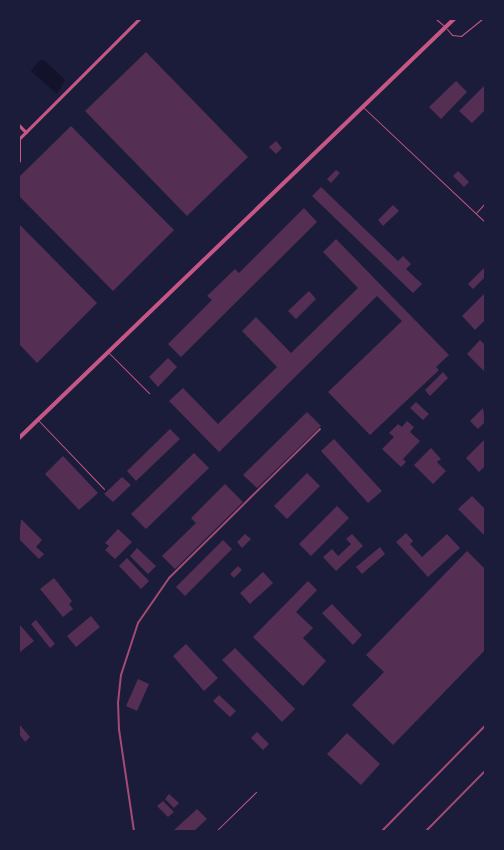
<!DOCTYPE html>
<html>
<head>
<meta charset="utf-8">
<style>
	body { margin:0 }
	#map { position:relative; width:504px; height:850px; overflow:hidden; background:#1b1b3a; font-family:"Sofia Sans Condensed",sans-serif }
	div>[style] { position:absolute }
	.water>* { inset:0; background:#12122b }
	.building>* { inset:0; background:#542f53 }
	.service>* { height:1px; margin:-0.5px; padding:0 0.5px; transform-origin:0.5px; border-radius:0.5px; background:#c65784 }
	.minor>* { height:2.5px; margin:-1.25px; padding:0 1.25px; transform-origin:1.25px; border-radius:1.25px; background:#c65784 }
	.tertiary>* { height:4px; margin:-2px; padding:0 2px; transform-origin:2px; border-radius:2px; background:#c65784 }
	.rail>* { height:2px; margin:-1px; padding:0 1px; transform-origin:1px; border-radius:1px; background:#a44b75 }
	span { translate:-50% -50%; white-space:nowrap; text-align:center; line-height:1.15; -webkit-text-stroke:4px #1b1b3a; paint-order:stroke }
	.frame { position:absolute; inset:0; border:20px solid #1b1b3a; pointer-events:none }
</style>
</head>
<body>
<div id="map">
	<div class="water">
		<div style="clip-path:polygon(44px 60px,65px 80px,57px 94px,31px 71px,39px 61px)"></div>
	</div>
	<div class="building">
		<div style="clip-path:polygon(146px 52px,248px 157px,187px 216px,85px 111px)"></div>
		<div style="clip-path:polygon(456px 81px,467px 92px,441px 119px,429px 107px)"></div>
		<div style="clip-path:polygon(485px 85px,485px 110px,472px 123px,459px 111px)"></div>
		<div style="clip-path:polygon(71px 126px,174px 230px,113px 291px,19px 196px,19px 177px)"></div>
		<div style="clip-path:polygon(276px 141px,282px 148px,276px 154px,269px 147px)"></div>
		<div style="clip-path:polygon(336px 170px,340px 173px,331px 183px,327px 179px)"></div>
		<div style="clip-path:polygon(458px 171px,469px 182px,464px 187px,453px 176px)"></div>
		<div style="clip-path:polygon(321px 187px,398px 261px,403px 256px,411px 264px,406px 269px,422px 284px,413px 293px,312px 196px)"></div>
		<div style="clip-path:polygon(393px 205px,399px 211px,383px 226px,378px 220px)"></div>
		<div style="clip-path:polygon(304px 208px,317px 222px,181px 357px,168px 344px,212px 300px,207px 296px,235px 269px,239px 273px)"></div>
		<div style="clip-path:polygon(19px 224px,97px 303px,37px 363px,19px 344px)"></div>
		<div style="clip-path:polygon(336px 239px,449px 355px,436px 367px,439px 370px,370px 435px,328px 392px,402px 321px,377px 296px,219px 452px,169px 401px,183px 388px,218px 424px,277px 367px,242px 331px,256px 317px,291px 353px,358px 288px,323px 252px)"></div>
		<div style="clip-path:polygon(485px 267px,485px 277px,473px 289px,468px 284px)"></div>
		<div style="clip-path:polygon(309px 291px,316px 299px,296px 319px,288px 311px)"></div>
		<div style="clip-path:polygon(485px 293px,485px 320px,475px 330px,462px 316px)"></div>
		<div style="clip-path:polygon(480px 340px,485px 345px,485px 372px,467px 354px)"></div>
		<div style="clip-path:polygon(168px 358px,177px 367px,158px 387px,149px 377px)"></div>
		<div style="clip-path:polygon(443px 372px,448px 378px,430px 396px,425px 390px)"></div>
		<div style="clip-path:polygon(416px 402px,429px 414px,423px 420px,410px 408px)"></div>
		<div style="clip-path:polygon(483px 408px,485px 422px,478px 429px,470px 421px)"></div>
		<div style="clip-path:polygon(307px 412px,321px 426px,257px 488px,243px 475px)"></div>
		<div style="clip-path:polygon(407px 421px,414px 427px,410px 432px,420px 441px,403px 459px,406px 462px,401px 467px,382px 449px,394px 437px,389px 433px,398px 424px,402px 427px)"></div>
		<div style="clip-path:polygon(170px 429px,180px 439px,136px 481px,127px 471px)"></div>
		<div style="clip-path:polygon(334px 439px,382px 491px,368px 503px,321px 451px)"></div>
		<div style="clip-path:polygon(485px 439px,485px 466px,479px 472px,466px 458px)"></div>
		<div style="clip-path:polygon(431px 448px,441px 459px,437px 462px,446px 471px,433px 484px,414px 465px)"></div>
		<div style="clip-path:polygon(194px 453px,209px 468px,146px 529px,131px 514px)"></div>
		<div style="clip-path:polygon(63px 456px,98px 493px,79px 510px,45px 474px)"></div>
		<div style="clip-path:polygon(307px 473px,320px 486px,287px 519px,274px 506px)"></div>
		<div style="clip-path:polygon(122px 477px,131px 485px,113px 502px,104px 494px)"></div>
		<div style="clip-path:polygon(225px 484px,243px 502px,175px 569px,162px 556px,196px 523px,191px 518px)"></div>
		<div style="clip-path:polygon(472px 496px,485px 509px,485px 536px,458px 509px)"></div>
		<div style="clip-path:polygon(337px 506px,349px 518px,311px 556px,299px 544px)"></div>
		<div style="clip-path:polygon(21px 519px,42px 540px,36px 547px,44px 554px,39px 559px,19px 539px)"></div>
		<div style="clip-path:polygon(118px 529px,132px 542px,115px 559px,105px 550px,109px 546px,105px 543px)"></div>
		<div style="clip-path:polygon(406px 533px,413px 541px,410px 544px,422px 557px,447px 534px,460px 548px,428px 577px,396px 542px)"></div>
		<div style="clip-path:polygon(245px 534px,251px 539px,242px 548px,237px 542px)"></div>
		<div style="clip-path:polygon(352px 534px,363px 546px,336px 571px,323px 557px,332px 549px,338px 556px,351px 544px,346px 539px)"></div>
		<div style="clip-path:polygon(223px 540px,232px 549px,185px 596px,176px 587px)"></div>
		<div style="clip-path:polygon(380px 547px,385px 554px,362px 574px,356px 567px)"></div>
		<div style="clip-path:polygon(137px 548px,156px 566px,148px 574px,130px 556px)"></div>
		<div style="clip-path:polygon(467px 551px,485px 569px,485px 650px,393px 745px,352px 705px,384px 672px,366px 655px)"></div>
		<div style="clip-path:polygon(127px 558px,149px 581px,141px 589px,119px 566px)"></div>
		<div style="clip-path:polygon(238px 566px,242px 570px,234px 578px,230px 574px)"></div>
		<div style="clip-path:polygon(263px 572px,273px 583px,250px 604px,240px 593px)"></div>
		<div style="clip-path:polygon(54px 578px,72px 601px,69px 604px,73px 609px,63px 617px,40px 589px)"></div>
		<div style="clip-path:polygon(308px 581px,317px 590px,296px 612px,313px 628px,303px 638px,326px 661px,303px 686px,253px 637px)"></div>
		<div style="clip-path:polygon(332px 604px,362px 635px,353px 645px,322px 613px)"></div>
		<div style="clip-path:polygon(91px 616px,100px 627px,76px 647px,67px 636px)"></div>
		<div style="clip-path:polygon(36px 620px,55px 644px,50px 648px,31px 624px)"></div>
		<div style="clip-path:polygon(19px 624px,34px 641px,20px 652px,19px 651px)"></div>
		<div style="clip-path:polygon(186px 644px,218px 678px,204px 691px,173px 656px)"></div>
		<div style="clip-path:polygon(235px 648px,295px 709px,282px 722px,222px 660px)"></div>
		<div style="clip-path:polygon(138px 679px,149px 684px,137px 711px,126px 706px)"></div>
		<div style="clip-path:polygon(219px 695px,236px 711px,230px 717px,213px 701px)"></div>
		<div style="clip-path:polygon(19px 724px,30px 737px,25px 742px,19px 734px)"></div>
		<div style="clip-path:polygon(257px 732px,269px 744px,263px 750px,251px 738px)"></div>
		<div style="clip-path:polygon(347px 733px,380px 764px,361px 785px,327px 754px)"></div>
		<div style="clip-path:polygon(169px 794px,179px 803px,174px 808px,165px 799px)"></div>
		<div style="clip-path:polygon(163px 801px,174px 812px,168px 817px,157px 806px)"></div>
		<div style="clip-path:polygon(197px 809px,207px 819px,194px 831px,173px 831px)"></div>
	</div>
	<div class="service">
		<div style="left:436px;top:19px;width:11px;rotate:41deg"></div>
		<div style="left:447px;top:29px;width:8px;rotate:50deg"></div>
		<div style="left:452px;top:35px;width:9px;rotate:6deg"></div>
		<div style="left:461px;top:36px;width:27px;rotate:-39deg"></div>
		<div style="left:364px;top:108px;width:166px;rotate:43.3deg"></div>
		<div style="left:476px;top:213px;width:13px;rotate:-48deg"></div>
		<div style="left:109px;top:353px;width:57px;rotate:45deg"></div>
		<div style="left:39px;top:421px;width:94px;rotate:46.3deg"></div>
		<div style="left:216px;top:831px;width:56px;rotate:-44.3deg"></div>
	</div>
	<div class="minor">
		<div style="left:19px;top:125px;width:10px;rotate:45deg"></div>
		<div style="left:19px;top:139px;width:170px;rotate:-45deg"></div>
		<div style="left:19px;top:161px;width:23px;rotate:-90deg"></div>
	</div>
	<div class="tertiary">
		<div style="left:19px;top:438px;width:604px;rotate:-43.93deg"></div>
	</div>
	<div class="rail">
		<div style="left:134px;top:831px;width:102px;rotate:-98.4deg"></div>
		<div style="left:119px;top:730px;width:27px;rotate:-92deg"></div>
		<div style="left:118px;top:703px;width:28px;rotate:-84deg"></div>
		<div style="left:121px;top:675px;width:55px;rotate:-71.9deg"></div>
		<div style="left:138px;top:623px;width:55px;rotate:-55.4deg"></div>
		<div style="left:169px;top:578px;width:212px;rotate:-44.6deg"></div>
		<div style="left:382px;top:831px;width:147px;rotate:-45.6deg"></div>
		<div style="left:426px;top:831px;width:84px;rotate:-45.5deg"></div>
	</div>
	<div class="frame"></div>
</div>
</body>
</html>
